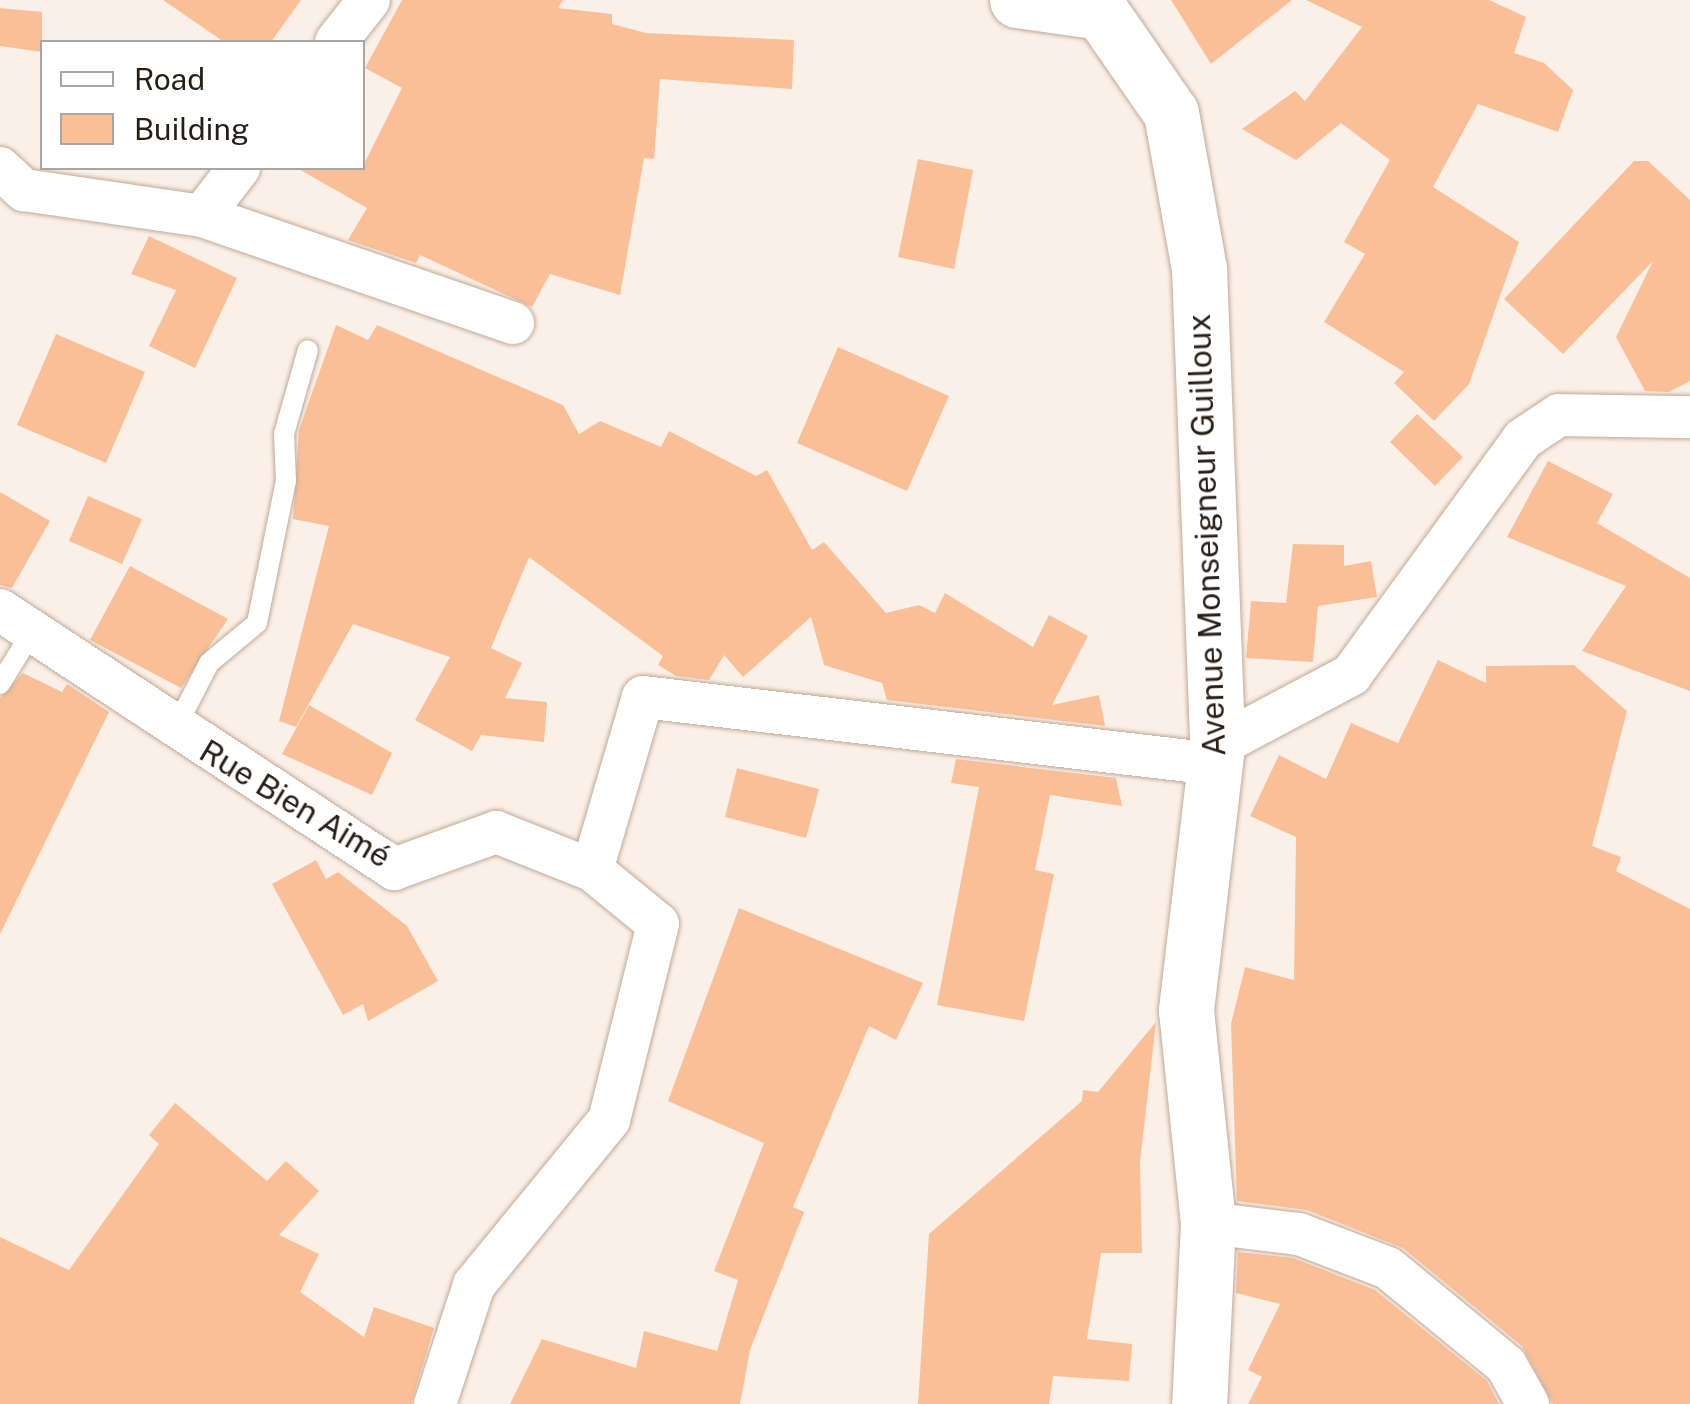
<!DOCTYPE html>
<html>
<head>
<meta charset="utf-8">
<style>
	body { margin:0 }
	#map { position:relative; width:1690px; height:1404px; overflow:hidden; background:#fbf0e8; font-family:"Public Sans",sans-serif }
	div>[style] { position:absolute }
	.building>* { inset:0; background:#fabf97 }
	.roads { filter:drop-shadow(0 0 2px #c2a995) drop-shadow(0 0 2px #c2a995) }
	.lane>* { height:20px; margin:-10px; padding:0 10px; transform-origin:10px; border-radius:10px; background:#fff }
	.street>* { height:42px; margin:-21px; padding:0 21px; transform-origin:21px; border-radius:21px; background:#fff }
	.secondary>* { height:55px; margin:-27.5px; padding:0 27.5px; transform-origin:27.5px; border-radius:27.5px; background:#fff }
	span { translate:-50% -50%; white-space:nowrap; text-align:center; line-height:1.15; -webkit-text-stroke:10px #fff; paint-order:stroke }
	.street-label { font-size:32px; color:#281e16 }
	.legend { position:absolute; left:40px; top:40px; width:325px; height:130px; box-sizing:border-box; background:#fff; border:2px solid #a9a5a2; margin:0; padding:12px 18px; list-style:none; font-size:30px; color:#281e16 }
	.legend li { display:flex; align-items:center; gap:20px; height:50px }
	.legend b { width:50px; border:2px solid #a9a5a2 }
</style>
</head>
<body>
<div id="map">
	<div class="building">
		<div style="clip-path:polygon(163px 0,301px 0,271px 42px,224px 42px)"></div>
		<div style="clip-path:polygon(402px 0,563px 0,558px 8px,612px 14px,612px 24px,646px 33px,794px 40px,792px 89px,660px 79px,654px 159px,644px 158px,620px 295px,550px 274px,532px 307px,420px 255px,416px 263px,348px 240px,367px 208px,297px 168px,362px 168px,402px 88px,365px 68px)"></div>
		<div style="clip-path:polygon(1171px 0,1292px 0,1211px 64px)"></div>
		<div style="clip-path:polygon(1306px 0,1489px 0,1526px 17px,1514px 53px,1544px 63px,1573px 90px,1558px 132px,1478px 104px,1433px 187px,1519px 242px,1469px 384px,1434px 421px,1394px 383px,1404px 372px,1324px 322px,1365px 254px,1344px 242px,1390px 160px,1341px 123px,1296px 160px,1242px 129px,1295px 91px,1305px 101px,1362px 27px)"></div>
		<div style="clip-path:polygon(0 8px,42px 12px,42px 52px,0 46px)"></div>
		<div style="clip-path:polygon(918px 159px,973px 170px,954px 269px,898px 257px)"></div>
		<div style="clip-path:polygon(1634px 161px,1648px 161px,1690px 200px,1690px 381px,1669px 392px,1645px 391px,1616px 337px,1653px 261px,1563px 354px,1504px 299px)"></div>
		<div style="clip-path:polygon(149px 236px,237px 278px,195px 368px,149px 346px,176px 290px,131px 274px)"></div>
		<div style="clip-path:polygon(336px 325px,368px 340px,377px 325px,563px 405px,579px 434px,600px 421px,661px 447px,669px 431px,756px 476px,767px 470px,812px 550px,824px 542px,886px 613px,919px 605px,935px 613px,945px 593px,1033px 647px,1049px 615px,1088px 636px,1052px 705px,1099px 695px,1105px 726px,887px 700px,882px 683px,824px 665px,811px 617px,743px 677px,724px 655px,709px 680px,676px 676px,658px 665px,663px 656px,529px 557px,491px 648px,522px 663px,505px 698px,547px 702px,544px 742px,481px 735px,472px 751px,415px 720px,450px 657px,353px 624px,296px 727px,279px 721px,329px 526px,293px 519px,299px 430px)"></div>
		<div style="clip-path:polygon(56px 334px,145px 372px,106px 463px,17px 425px)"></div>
		<div style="clip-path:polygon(838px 347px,949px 396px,907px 491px,797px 443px)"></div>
		<div style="clip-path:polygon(1417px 414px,1463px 457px,1435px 486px,1390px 442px)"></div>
		<div style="clip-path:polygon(1548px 461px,1613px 494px,1597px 523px,1690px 578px,1690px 691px,1582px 651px,1626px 586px,1507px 537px)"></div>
		<div style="clip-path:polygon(0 492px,50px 521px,12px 588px,0 585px)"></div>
		<div style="clip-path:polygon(88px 496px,142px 519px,122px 564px,69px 541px)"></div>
		<div style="clip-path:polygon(1293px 544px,1344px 545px,1344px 566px,1371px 561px,1377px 597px,1318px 606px,1313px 662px,1246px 658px,1251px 601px,1286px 603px)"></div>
		<div style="clip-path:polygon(130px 566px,228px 619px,181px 688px,90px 640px)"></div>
		<div style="clip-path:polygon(1438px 660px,1486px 683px,1486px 666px,1574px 665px,1627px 711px,1592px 846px,1621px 857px,1616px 871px,1690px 909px,1690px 1404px,1553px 1404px,1522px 1346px,1403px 1248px,1307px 1210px,1237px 1201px,1231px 1024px,1245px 967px,1294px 980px,1296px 837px,1250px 816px,1279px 755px,1326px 779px,1351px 723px,1398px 743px)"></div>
		<div style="clip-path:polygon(23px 673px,62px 692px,67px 684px,109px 712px,0 934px,0 698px)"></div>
		<div style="clip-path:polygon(309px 705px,392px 753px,372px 795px,282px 754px)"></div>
		<div style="clip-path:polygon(956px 759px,1116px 778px,1122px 806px,1050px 795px,1035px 870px,1054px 874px,1024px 1021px,937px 1005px,979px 787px,951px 783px)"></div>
		<div style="clip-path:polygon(737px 768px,819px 789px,806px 838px,725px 817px)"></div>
		<div style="clip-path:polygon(316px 860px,326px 879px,338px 872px,407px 926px,438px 981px,368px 1021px,363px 1004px,343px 1015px,272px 884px)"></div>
		<div style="clip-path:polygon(739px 908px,923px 983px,896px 1040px,869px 1026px,793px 1207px,804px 1212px,750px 1350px,740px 1404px,510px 1404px,542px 1339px,636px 1368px,644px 1331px,717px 1351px,738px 1280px,714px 1271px,764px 1143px,668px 1101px)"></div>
		<div style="clip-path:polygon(1156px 1022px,1140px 1162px,1142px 1253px,1101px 1253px,1087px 1339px,1132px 1344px,1129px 1381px,1053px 1376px,1049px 1404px,918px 1404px,929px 1234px,1082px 1101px,1083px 1090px,1098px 1092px)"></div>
		<div style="clip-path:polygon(175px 1103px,267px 1181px,286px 1161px,319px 1191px,279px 1235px,319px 1254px,300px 1292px,364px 1337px,374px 1307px,434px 1328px,411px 1404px,0 1404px,0 1237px,69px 1270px,159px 1144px,149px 1135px)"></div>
		<div style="clip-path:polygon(1238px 1252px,1293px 1258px,1375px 1290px,1487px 1381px,1499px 1404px,1248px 1404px,1262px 1377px,1248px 1370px,1280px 1304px,1236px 1293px)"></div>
	</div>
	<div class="roads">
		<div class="lane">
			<div style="left:0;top:684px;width:61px;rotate:-58.4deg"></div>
			<div style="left:175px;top:729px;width:74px;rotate:-62.7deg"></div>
			<div style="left:209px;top:663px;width:62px;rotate:-39.8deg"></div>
			<div style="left:257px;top:623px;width:145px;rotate:-78.5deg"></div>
			<div style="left:286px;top:481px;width:47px;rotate:-92.4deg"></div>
			<div style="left:284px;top:434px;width:87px;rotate:-74.1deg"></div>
		</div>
		<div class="street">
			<div style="left:336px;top:42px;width:53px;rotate:-51.8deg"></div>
			<div style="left:0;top:168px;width:33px;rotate:43deg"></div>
			<div style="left:24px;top:190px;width:180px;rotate:8.3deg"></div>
			<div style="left:202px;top:216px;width:61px;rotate:-52.4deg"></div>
			<div style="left:202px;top:216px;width:329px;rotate:19deg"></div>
			<div style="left:0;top:610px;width:472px;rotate:33.3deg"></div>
			<div style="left:394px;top:869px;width:109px;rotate:-19.9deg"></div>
			<div style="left:496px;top:832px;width:103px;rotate:21.6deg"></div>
			<div style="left:592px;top:870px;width:85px;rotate:39.3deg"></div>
			<div style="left:658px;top:924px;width:202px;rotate:104deg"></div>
			<div style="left:609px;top:1120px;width:213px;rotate:129.3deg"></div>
			<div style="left:474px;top:1285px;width:125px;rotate:108.1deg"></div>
			<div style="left:1217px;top:746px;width:152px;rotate:-27.9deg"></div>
			<div style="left:1351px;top:675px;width:292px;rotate:-53.9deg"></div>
			<div style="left:1523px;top:439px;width:43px;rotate:-33.7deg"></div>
			<div style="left:1559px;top:415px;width:131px;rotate:0.9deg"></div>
			<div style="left:592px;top:870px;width:180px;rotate:-73.6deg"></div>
			<div style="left:643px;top:697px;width:575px;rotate:6.69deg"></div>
			<div style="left:1208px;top:1223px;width:92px;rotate:6.9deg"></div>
			<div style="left:1299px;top:1234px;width:95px;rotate:20.9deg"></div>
			<div style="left:1388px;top:1268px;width:153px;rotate:39.4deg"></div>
			<div style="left:1506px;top:1365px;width:45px;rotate:60.6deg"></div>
		</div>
		<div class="secondary">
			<div style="left:1017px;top:0;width:85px;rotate:8.1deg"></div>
			<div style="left:1101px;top:12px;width:123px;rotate:55.3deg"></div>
			<div style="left:1171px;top:113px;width:158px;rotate:79.8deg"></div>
			<div style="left:1199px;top:268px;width:478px;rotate:87.8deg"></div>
			<div style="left:1217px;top:746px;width:266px;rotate:96.7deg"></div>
			<div style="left:1186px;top:1010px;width:214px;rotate:84.1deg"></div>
			<div style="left:1208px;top:1223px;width:181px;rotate:92.8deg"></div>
		</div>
	</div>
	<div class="street-label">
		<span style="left:1207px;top:535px;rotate:-92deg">Avenue Monseigneur Guilloux</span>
		<span style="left:295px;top:804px;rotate:31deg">Rue Bien Aimé</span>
	</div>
	<ul class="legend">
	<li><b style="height:12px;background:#fff"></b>Road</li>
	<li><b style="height:28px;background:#fabf97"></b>Building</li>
	</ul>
</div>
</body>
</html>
